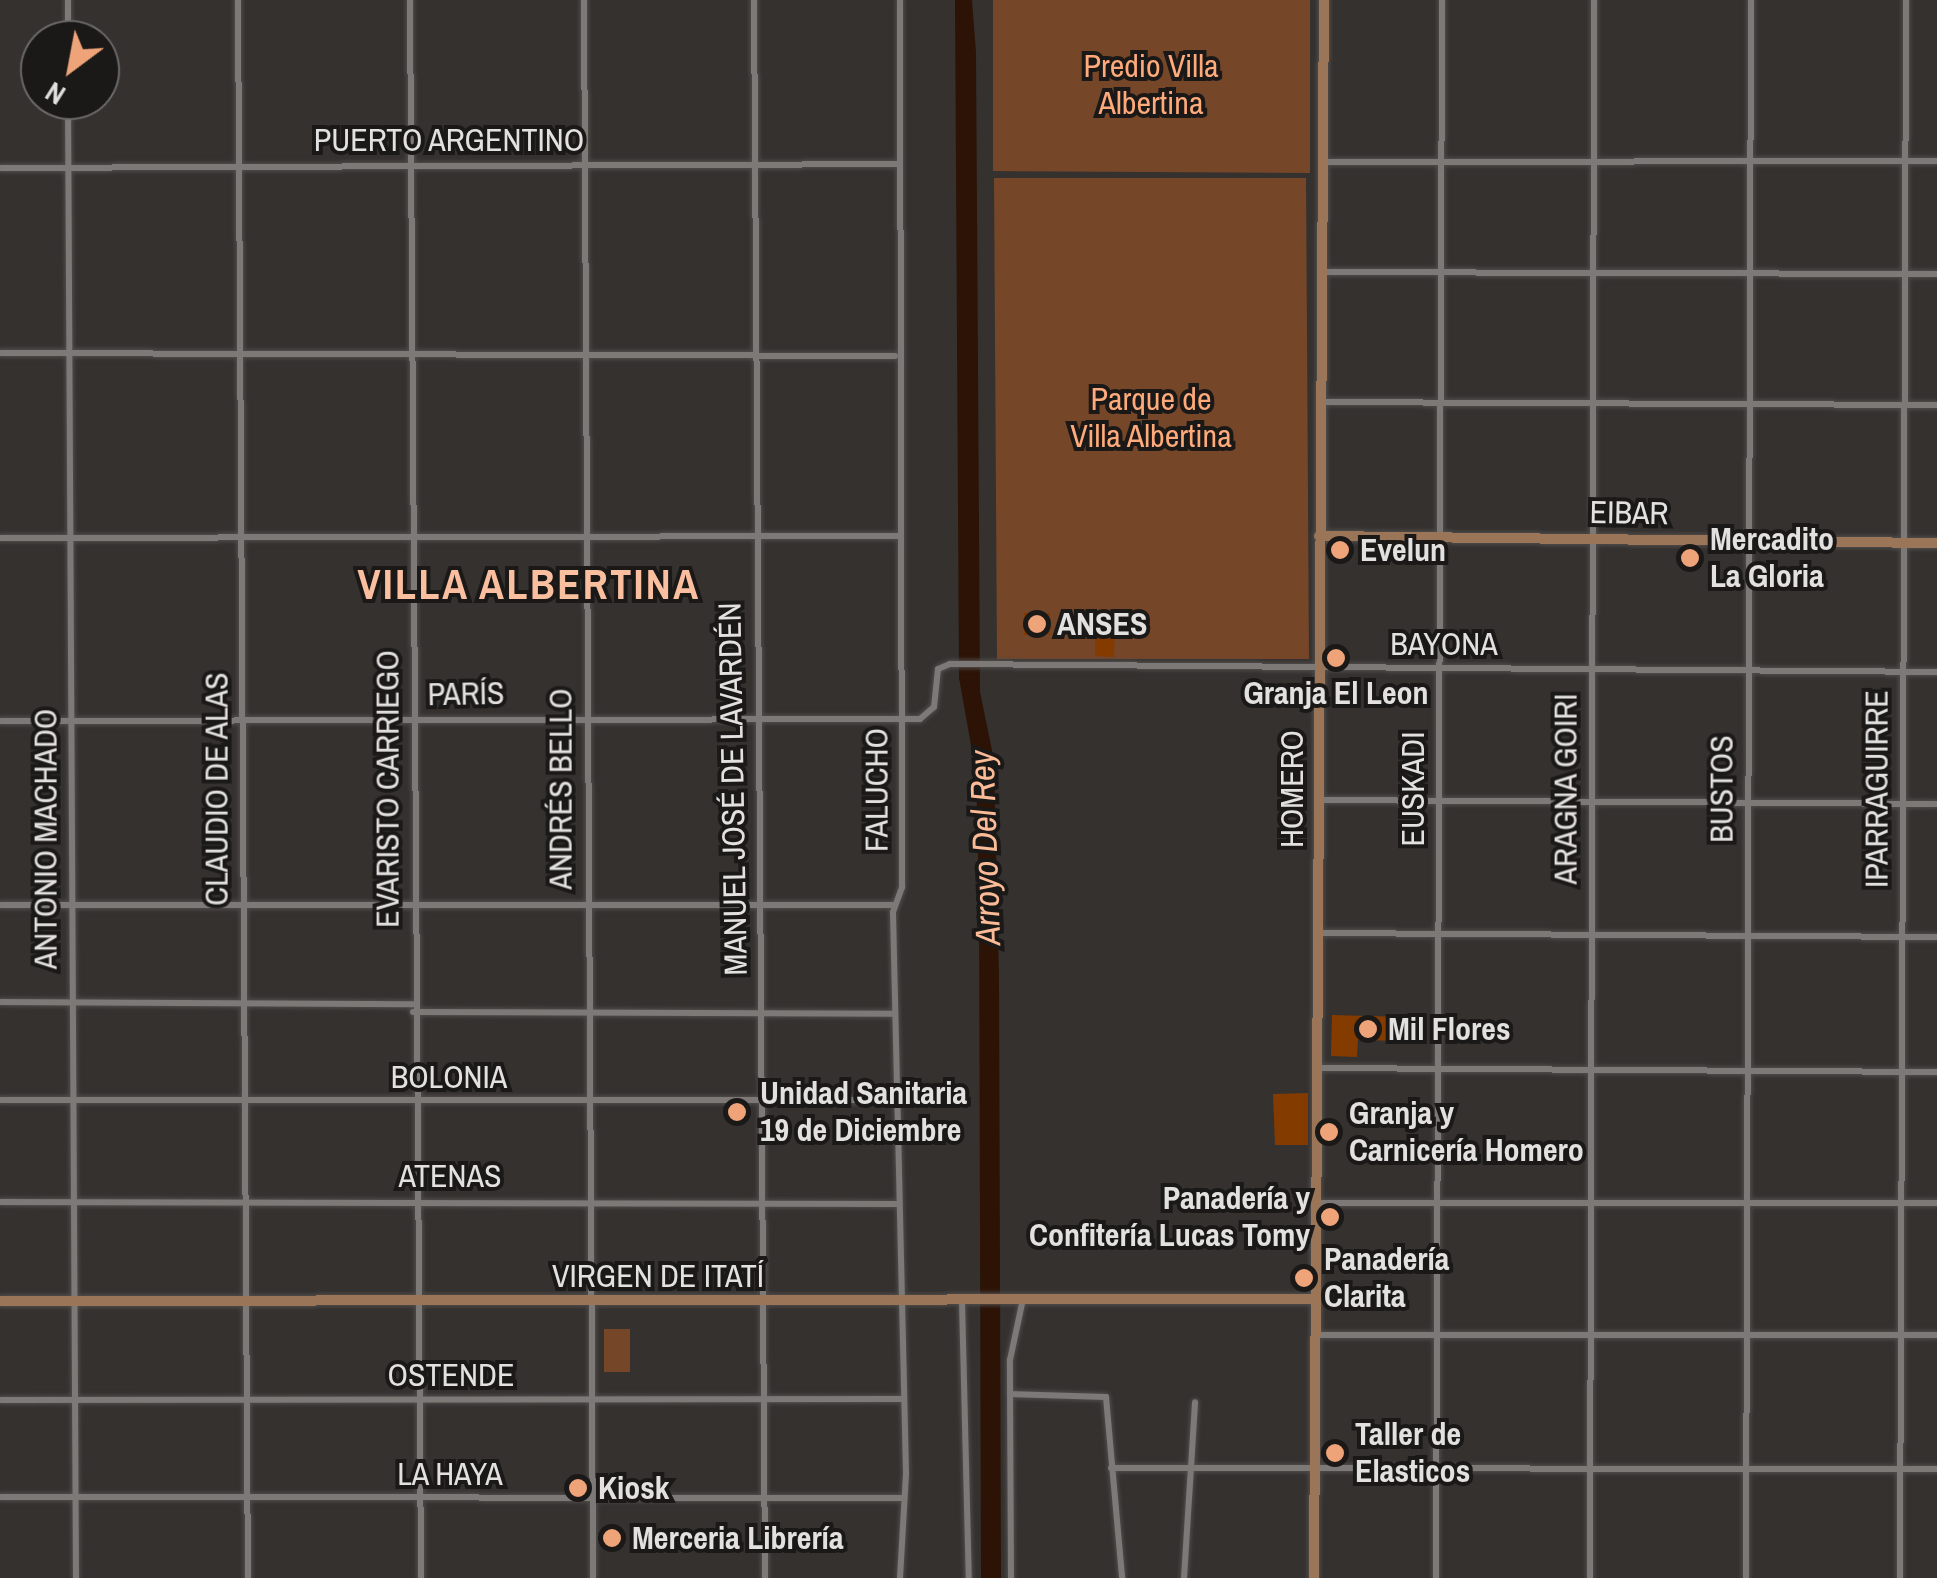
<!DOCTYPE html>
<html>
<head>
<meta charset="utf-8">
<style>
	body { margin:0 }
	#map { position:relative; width:1937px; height:1578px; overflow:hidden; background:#34312f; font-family:"Archivo Narrow",sans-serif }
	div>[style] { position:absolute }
	.green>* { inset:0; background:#764629 }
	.water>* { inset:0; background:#2c1305 }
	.building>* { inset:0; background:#843b00 }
	.roads { filter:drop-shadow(0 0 2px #4f4d4b) drop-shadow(0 0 2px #4f4d4b) }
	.street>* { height:6px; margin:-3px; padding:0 3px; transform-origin:3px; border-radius:3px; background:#7c7977 }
	.secondary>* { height:10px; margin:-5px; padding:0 5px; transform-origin:5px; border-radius:5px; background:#9b7558 }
	.dots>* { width:28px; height:28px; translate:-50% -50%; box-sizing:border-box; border:5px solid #1a1918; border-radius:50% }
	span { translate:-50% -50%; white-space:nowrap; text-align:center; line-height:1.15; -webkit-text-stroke:8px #1a1918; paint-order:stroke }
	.park-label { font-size:32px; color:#feaa7a }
	.street-label { font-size:32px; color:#e3e1e0 }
	.poi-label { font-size:32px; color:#e3e1e0; font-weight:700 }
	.left { translate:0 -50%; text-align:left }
	.right { translate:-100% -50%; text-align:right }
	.water-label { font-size:35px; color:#fbbb97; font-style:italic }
	.district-label { font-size:42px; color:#f9bf9f; font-weight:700; letter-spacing:2.5px }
	.north { position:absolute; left:20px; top:20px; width:100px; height:100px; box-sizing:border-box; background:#1a1918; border:2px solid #6a6968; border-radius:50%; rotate:212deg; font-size:28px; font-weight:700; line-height:40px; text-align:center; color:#e3e1e0 }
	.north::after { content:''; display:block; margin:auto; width:35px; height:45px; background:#efa378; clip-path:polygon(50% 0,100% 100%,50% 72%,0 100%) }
</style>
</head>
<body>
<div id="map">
	<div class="green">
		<div style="clip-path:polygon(993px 0,1310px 0,1310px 173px,993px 171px)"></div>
		<div style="clip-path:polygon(994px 178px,1306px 178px,1309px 659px,997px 659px)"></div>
		<div style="clip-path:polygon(604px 1329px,630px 1329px,630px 1372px,604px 1372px)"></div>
	</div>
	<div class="water">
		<div style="clip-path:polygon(955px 0,972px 0,976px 52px,980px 692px,994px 760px,999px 976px,1001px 1578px,981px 1578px,979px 895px,976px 773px,959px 678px)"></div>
	</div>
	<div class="building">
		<div style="clip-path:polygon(1024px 613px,1050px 613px,1050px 634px,1024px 635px)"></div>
		<div style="clip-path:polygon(1095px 616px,1115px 617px,1114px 657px,1095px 656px)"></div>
		<div style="clip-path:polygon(1332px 1015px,1405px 1017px,1404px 1041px,1358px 1040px,1357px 1057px,1331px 1056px)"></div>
		<div style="clip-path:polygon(1308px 1093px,1308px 1145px,1275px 1145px,1273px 1094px)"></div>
	</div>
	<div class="roads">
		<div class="street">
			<div style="left:68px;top:0;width:40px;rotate:90deg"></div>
			<div style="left:238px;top:0;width:1578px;rotate:89.64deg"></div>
			<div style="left:410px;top:0;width:1578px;rotate:89.6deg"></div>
			<div style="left:584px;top:0;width:1578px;rotate:89.67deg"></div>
			<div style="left:754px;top:0;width:1578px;rotate:89.6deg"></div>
			<div style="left:68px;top:100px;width:1478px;rotate:89.69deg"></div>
			<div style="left:1323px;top:162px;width:614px;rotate:-0.09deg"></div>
			<div style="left:0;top:168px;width:899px;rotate:-0.25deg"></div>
			<div style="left:1323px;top:272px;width:614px;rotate:0.19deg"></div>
			<div style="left:0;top:353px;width:895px;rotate:0.19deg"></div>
			<div style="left:1320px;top:402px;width:617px;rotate:0.28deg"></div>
			<div style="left:0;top:538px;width:899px;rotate:-0.13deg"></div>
			<div style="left:0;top:721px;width:920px;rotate:-0.12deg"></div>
			<div style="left:920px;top:719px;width:18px;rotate:-41deg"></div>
			<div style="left:934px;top:707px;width:38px;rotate:-84deg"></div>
			<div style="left:938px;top:669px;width:13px;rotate:-23deg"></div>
			<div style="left:950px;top:664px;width:987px;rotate:0.46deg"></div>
			<div style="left:1318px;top:800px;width:619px;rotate:0.37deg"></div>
			<div style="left:0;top:905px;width:894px"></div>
			<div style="left:1317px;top:933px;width:620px;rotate:0.37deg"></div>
			<div style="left:0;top:1002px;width:413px;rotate:0.3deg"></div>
			<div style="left:413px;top:1012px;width:482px;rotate:0.2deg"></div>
			<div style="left:1318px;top:1068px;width:619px;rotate:0.37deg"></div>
			<div style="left:0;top:1100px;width:899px"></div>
			<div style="left:0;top:1202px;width:899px;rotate:0.13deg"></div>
			<div style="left:1315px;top:1203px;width:622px"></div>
			<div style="left:962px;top:1301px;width:277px;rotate:88.6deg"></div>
			<div style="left:1316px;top:1335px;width:621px"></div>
			<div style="left:1010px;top:1394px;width:96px;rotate:1.8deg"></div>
			<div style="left:1106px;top:1397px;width:182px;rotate:84.9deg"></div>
			<div style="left:0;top:1400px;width:902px;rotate:-0.06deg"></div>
			<div style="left:1111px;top:1468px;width:826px;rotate:0.07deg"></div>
			<div style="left:0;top:1497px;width:901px;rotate:0.06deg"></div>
			<div style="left:900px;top:1578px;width:105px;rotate:-86.7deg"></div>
			<div style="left:906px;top:1473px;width:561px;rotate:-91.33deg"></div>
			<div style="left:893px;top:912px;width:27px;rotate:-70deg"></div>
			<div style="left:902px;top:887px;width:887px;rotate:-90.13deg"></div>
			<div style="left:1011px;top:1578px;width:218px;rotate:-90.3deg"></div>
			<div style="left:1010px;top:1360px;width:62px;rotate:-78deg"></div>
			<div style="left:1184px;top:1578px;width:176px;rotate:-86.4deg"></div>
			<div style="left:1436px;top:1578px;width:1578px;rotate:-89.78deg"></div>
			<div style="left:1590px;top:1578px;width:1578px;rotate:-89.85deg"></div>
			<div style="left:1746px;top:1578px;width:1578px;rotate:-89.82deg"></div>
			<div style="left:1900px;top:1578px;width:1578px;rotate:-89.78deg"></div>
		</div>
		<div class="secondary">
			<div style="left:1319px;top:536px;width:618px;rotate:0.65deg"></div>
			<div style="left:0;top:1301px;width:1316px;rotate:-0.09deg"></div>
			<div style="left:1314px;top:1578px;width:1578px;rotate:-89.64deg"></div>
		</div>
	</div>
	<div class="dots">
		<div style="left:1340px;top:550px;background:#efa378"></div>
		<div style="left:1690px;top:558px;background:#efa378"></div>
		<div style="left:1037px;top:624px;background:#efa378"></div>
		<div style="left:1336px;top:658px;background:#efa378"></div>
		<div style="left:1368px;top:1029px;background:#efa378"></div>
		<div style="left:737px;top:1112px;background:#efa378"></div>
		<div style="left:1329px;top:1132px;background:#efa378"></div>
		<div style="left:1330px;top:1217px;background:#efa378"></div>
		<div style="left:1304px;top:1278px;background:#efa378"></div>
		<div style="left:1335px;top:1453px;background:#efa378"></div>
		<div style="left:578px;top:1488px;background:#efa378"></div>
		<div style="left:612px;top:1538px;background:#efa378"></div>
	</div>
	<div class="park-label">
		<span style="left:1151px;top:85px">Predio Villa<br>Albertina</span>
		<span style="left:1151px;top:418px">Parque de<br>Villa Albertina</span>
	</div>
	<div class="street-label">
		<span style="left:449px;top:140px">PUERTO ARGENTINO</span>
		<span style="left:1629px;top:513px;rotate:1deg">EIBAR</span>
		<span style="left:1444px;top:644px">BAYONA</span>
		<span style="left:466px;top:694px;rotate:-1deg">PARÍS</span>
		<span style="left:217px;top:789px;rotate:-90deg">CLAUDIO DE ALAS</span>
		<span style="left:388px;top:789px;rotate:-90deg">EVARISTO CARRIEGO</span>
		<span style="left:561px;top:789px;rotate:-90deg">ANDRÉS BELLO</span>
		<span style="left:733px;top:789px;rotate:-91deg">MANUEL JOSÉ DE LAVARDÉN</span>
		<span style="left:1292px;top:789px;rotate:-90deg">HOMERO</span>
		<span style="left:1413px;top:789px;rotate:-90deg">EUSKADI</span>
		<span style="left:1566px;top:789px;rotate:-90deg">ARAGNA GOIRI</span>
		<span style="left:1722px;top:789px;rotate:-90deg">BUSTOS</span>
		<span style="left:1877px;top:789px;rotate:-90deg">IPARRAGUIRRE</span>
		<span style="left:877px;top:790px;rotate:-90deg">FALUCHO</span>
		<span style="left:46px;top:839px;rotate:-90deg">ANTONIO MACHADO</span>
		<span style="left:449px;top:1077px">BOLONIA</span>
		<span style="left:450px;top:1176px">ATENAS</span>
		<span style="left:658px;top:1276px">VIRGEN DE ITATÍ</span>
		<span style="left:451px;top:1375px">OSTENDE</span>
		<span style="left:450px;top:1474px">LA HAYA</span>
	</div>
	<div class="poi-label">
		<span class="left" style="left:1710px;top:558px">Mercadito<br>La Gloria</span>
		<span class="left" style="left:1360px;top:550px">Evelun</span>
		<span class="left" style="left:1057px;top:624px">ANSES</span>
		<span style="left:1336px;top:693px">Granja El Leon</span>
		<span class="left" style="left:1388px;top:1029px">Mil Flores</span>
		<span class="left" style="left:760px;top:1112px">Unidad Sanitaria<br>19 de Diciembre</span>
		<span class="left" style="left:1349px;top:1132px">Granja y<br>Carnicería Homero</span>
		<span class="right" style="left:1310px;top:1217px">Panadería y<br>Confitería Lucas Tomy</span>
		<span class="left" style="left:1324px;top:1278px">Panadería<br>Clarita</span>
		<span class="left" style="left:1355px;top:1453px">Taller de<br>Elasticos</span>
		<span class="left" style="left:598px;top:1488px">Kiosk</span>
		<span class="left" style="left:632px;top:1538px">Merceria Librería</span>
	</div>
	<div class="water-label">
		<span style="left:985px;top:848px;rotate:-92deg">Arroyo Del Rey</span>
	</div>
	<div class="district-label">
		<span style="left:529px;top:584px">VILLA ALBERTINA</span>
	</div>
	<div class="north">N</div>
</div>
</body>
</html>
